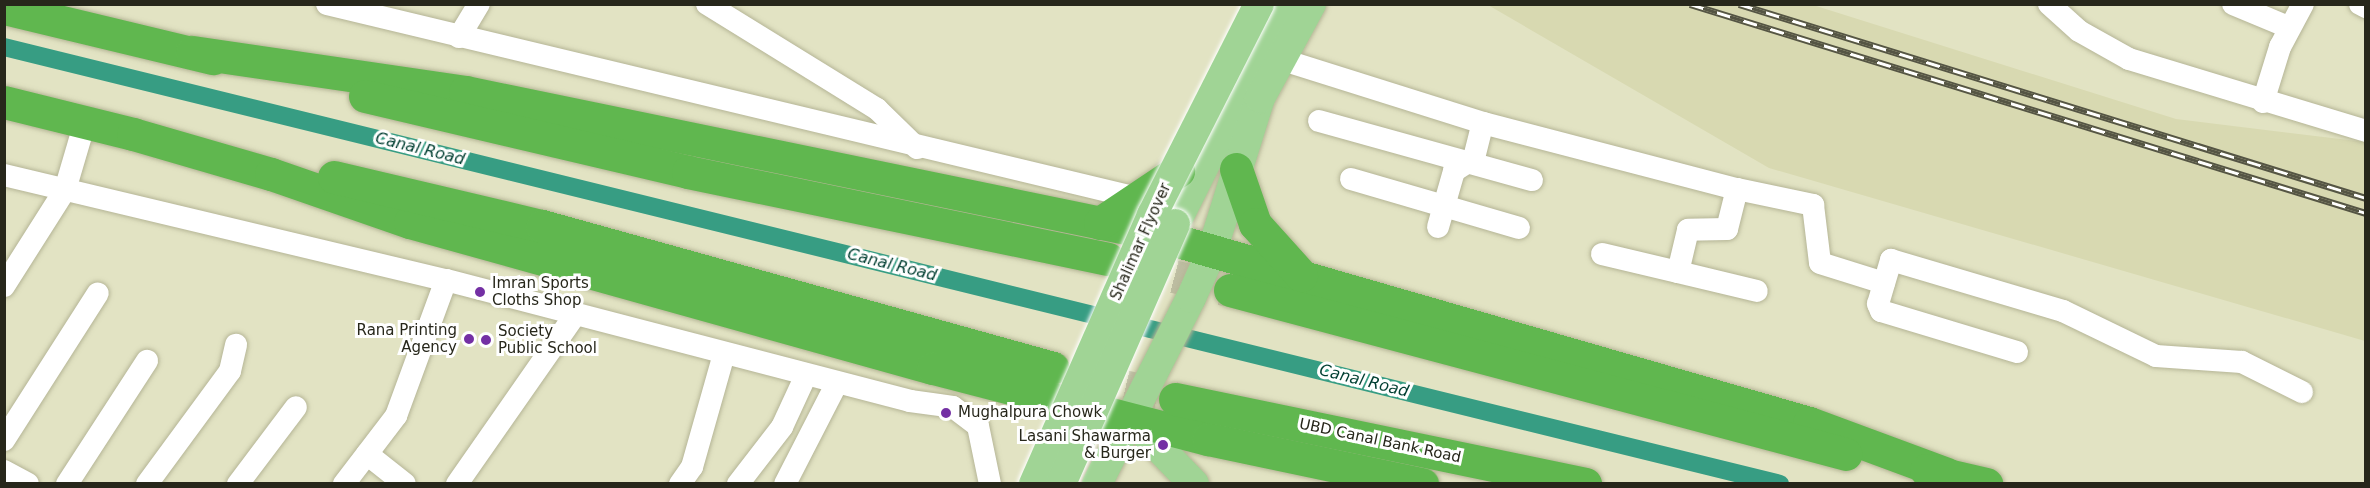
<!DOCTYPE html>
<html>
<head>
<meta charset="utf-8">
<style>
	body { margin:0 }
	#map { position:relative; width:2370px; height:488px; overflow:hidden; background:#e2e3c3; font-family:"DejaVu Sans",sans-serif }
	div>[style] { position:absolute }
	.built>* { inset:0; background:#d8d9b1 }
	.canal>* { height:18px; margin:-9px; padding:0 9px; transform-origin:9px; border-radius:9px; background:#379d83 }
	.highway-tunnel>* { height:33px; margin-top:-16.5px; transform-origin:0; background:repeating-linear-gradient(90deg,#bdbda1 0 33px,transparent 0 49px) }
	.roads { filter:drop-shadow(0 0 2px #b5b596) drop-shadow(0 0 2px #b5b596) }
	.minor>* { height:22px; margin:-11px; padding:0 11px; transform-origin:11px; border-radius:11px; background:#fff }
	.major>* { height:30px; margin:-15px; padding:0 15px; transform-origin:15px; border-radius:15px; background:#a0d495 }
	.highway>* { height:33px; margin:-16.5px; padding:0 16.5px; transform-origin:16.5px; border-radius:16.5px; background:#60b74f }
	.rail>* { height:7px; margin-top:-3.5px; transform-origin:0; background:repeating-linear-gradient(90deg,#fff 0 14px,#554 0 28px); box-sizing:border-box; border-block:2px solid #554 }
	.bridges { filter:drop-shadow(0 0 2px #fff) drop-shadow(0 0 2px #fff) }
	.major-bridge>* { height:30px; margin:-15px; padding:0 15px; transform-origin:15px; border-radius:15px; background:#a0d495 }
	.dots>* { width:16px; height:16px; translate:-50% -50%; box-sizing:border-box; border:3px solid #fff; border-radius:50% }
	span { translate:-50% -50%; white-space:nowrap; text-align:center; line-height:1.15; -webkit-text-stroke:6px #fff; paint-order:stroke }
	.street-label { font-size:15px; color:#27271b }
	.poi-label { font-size:15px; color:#27271b }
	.left { translate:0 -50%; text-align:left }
	.right { translate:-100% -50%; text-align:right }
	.water-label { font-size:16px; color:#003e31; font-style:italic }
	.frame { position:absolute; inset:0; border:6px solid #27271b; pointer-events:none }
</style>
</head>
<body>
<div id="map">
	<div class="built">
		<div style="clip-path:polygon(1488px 5px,1813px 5px,2176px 119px,2365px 142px,2365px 341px,1769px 168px)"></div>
	</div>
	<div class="canal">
		<div style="left:4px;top:47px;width:1829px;rotate:13.82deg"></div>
	</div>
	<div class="highway-tunnel">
		<div style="left:1127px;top:264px;width:104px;rotate:14.4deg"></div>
		<div style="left:1078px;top:375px;width:99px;rotate:13.5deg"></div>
	</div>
	<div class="roads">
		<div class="minor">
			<div style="left:327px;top:4px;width:833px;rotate:13.47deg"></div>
			<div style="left:707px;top:4px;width:200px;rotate:31.7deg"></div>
			<div style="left:877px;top:109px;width:56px;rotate:44.3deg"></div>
			<div style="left:2049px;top:4px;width:40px;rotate:42deg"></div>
			<div style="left:2079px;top:31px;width:57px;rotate:29.2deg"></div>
			<div style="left:2129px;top:59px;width:248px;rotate:16.9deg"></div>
			<div style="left:2233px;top:4px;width:60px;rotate:22.7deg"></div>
			<div style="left:2360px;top:4px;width:7px;rotate:27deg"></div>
			<div style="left:459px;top:37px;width:39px;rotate:-59deg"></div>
			<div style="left:1280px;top:59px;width:213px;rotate:17.5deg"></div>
			<div style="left:1483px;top:123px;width:262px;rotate:14.6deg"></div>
			<div style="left:1737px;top:189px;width:41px;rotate:104deg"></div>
			<div style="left:1727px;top:229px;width:39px;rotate:179deg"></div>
			<div style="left:1688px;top:230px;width:43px;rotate:103.4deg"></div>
			<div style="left:1678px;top:272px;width:81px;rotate:13.5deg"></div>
			<div style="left:2263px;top:102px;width:58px;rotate:-72.8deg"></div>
			<div style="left:2280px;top:47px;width:49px;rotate:-61.9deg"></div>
			<div style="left:1319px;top:121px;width:221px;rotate:15.5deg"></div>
			<div style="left:4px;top:175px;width:454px;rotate:13.4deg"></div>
			<div style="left:446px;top:280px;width:480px;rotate:14.6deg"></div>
			<div style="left:910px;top:401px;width:43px;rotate:7.9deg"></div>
			<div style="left:953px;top:407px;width:31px;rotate:37deg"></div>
			<div style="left:978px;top:426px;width:59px;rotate:78.3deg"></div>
			<div style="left:1351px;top:179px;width:97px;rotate:16.2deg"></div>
			<div style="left:1444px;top:206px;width:36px;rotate:-74deg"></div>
			<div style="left:1454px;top:171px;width:24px;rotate:-33deg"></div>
			<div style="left:1474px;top:158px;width:36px;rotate:-76deg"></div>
			<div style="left:1737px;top:189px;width:78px;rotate:11.9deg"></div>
			<div style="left:1813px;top:205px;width:58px;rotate:83.1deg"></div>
			<div style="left:1820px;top:263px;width:67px;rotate:17.4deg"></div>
			<div style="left:1438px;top:227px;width:22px;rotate:-74deg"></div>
			<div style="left:1444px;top:206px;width:78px;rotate:16.3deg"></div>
			<div style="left:1602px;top:254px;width:78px;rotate:13.3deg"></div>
			<div style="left:4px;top:286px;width:114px;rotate:-57.6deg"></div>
			<div style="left:65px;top:190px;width:71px;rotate:-73.6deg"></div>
			<div style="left:2017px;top:352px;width:142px;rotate:-163.2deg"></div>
			<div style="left:1881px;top:311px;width:8px;rotate:-113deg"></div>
			<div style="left:1878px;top:304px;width:46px;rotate:-73.5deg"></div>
			<div style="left:1891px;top:260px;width:179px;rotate:16.5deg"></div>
			<div style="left:2063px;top:311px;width:103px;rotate:25.8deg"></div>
			<div style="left:2156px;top:356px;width:86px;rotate:4deg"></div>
			<div style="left:2242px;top:362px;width:67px;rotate:26.6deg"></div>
			<div style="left:4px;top:440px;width:174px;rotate:-57.4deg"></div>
			<div style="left:367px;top:454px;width:48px;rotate:38.3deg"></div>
			<div style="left:4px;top:471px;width:27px;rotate:28deg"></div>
			<div style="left:67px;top:484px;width:147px;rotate:-57deg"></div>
			<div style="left:147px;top:484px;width:140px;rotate:-53.7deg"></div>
			<div style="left:230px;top:371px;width:27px;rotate:-77deg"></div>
			<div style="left:238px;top:484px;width:96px;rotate:-53deg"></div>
			<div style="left:344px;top:484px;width:86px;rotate:-52.6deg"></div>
			<div style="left:396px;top:416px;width:145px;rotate:-69.8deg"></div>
			<div style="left:457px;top:484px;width:205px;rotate:-55.1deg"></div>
			<div style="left:680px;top:484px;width:21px;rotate:-55deg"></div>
			<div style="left:692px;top:467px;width:117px;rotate:-74.2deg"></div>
			<div style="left:738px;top:484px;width:72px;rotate:-52.3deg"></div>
			<div style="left:782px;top:427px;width:57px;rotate:-65.2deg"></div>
			<div style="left:785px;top:484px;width:114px;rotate:-62.8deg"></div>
		</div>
		<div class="major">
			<div style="left:1175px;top:224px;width:246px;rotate:-63.4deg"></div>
			<div style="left:1132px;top:420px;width:89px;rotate:45.9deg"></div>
			<div style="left:1097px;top:484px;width:208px;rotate:-63.2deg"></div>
			<div style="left:1191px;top:298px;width:51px;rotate:-65.9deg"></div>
			<div style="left:1212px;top:251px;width:160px;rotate:-72.6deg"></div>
			<div style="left:1260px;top:98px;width:107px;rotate:-61.5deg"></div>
		</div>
		<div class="highway">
			<div style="left:4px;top:8px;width:215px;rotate:13.5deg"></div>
			<div style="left:192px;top:52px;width:276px;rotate:8.3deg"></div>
			<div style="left:465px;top:92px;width:699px;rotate:11.63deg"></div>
			<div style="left:1150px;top:233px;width:686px;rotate:16.08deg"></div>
			<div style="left:1809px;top:423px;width:147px;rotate:20.3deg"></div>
			<div style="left:365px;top:96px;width:332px;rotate:13.2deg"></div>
			<div style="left:688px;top:172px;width:429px;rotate:11.7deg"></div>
			<div style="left:4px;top:102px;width:133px;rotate:13.9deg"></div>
			<div style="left:133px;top:134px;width:144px;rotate:16.2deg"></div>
			<div style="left:271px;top:174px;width:147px;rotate:19.1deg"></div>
			<div style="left:410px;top:222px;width:543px;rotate:15.6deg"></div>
			<div style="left:933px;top:368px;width:284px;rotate:14.5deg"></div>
			<div style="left:1208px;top:439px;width:219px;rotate:11.9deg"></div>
			<div style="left:1236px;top:169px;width:58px;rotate:70.9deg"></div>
			<div style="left:1255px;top:224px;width:69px;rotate:48deg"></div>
			<div style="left:334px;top:177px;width:214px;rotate:13.3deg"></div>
			<div style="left:542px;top:226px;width:530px;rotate:15.53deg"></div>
			<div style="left:1100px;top:223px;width:94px;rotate:-33.7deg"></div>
			<div style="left:1230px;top:290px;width:637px;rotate:14.91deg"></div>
			<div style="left:1175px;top:399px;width:419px;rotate:11.7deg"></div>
			<div style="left:1926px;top:470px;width:62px;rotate:13.1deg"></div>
		</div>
	</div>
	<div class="rail">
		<div style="left:1690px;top:4px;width:708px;rotate:17.18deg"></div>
		<div style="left:1739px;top:4px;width:656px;rotate:17.19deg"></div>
	</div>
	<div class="bridges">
		<div class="major-bridge">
			<div style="left:1034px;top:484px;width:294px;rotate:-66.3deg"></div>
			<div style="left:1152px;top:215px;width:237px;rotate:-63.1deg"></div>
			<div style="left:1061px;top:484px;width:284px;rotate:-66.3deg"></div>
		</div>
	</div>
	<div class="dots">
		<div style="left:480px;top:292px;background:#7430a4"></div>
		<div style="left:469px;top:339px;background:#7430a4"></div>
		<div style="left:486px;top:340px;background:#7430a4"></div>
		<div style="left:946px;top:413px;background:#7430a4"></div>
		<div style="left:1163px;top:445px;background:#7430a4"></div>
	</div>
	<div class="street-label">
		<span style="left:1141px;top:242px;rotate:-66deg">Shalimar Flyover</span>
		<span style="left:1380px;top:441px;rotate:12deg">UBD Canal Bank Road</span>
	</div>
	<div class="poi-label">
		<span class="left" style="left:492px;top:292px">Imran Sports<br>Cloths Shop</span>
		<span class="right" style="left:457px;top:339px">Rana Printing<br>Agency</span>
		<span class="left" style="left:498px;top:340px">Society<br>Public School</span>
		<span class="left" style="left:958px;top:413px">Mughalpura Chowk</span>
		<span class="right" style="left:1151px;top:445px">Lasani Shawarma<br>&amp; Burger</span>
	</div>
	<div class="water-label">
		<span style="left:420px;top:149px;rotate:14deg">Canal Road</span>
		<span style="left:892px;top:265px;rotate:14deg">Canal Road</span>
		<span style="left:1364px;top:381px;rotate:14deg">Canal Road</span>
	</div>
	<div class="frame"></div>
</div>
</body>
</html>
